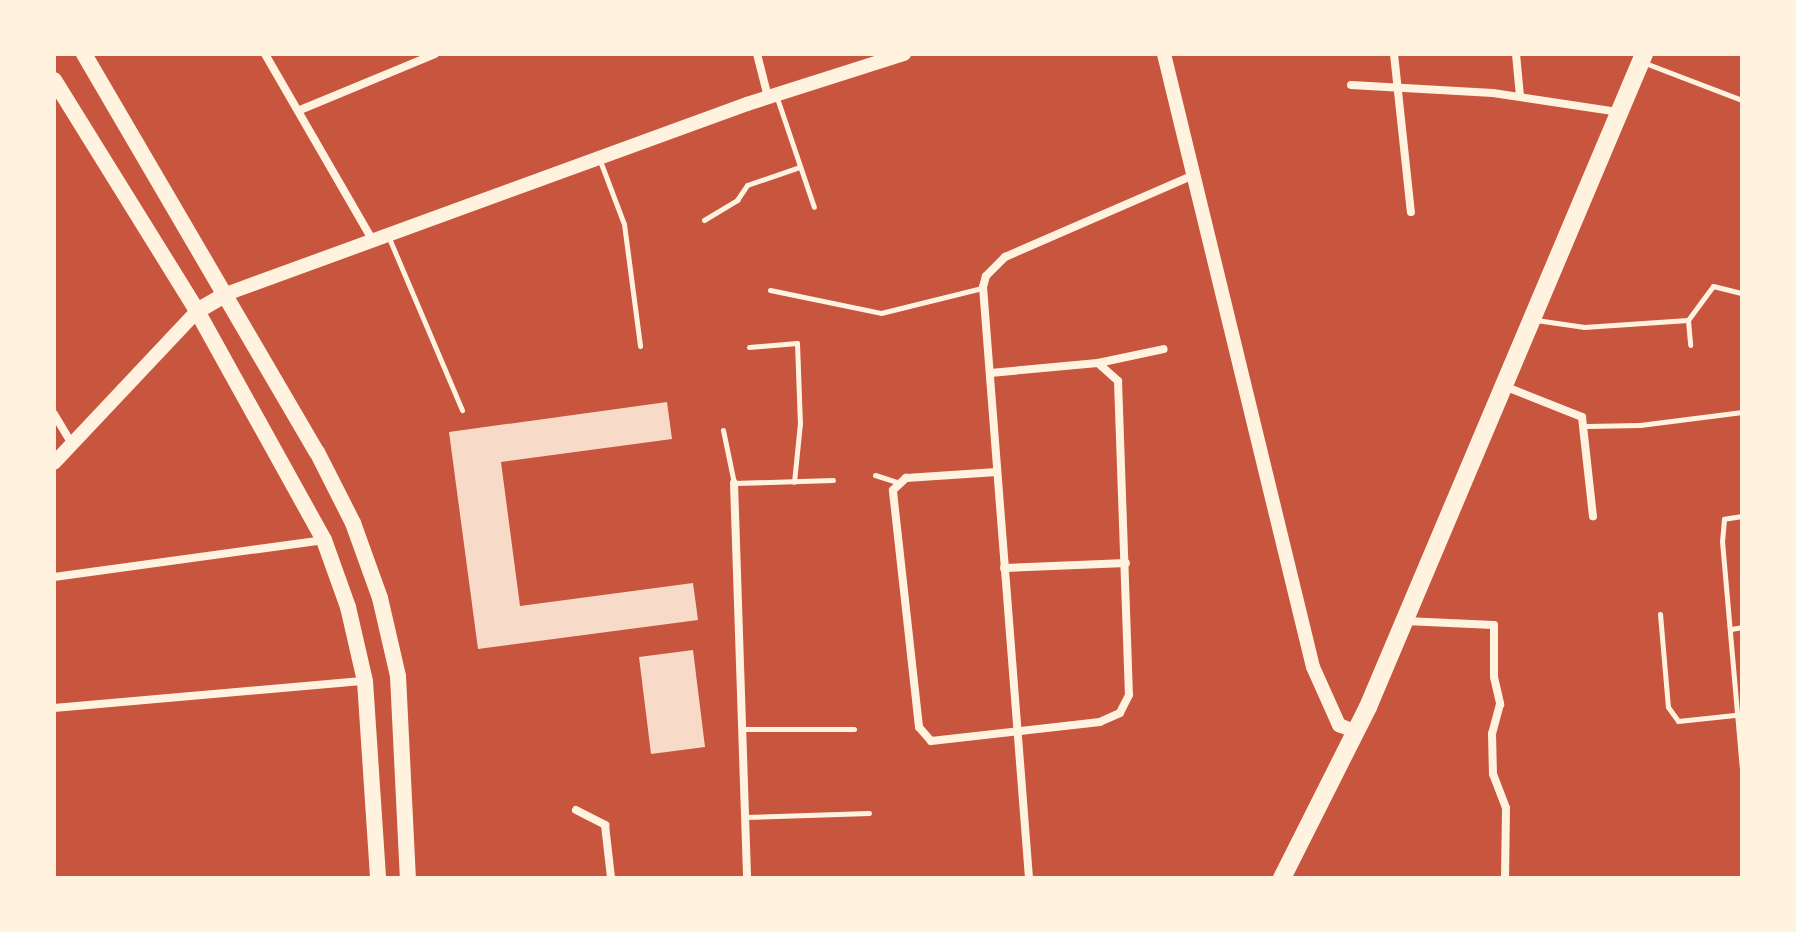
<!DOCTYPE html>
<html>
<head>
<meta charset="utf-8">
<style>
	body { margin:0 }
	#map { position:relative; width:1796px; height:932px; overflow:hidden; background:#c8553d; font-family:Arial,sans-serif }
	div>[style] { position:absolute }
	.building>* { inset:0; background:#f7dbc8 }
	.service>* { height:5px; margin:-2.5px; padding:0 2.5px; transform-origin:2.5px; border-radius:2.5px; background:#fff3e0 }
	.minor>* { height:8px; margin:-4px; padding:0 4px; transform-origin:4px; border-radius:4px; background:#fff3e0 }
	.tertiary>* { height:14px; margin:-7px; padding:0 7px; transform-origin:7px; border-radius:7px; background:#fff3e0 }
	.secondary>* { height:16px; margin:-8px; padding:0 8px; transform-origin:8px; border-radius:8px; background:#fff3e0 }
	.primary>* { height:18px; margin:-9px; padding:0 9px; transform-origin:9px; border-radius:9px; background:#fff3e0 }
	span { translate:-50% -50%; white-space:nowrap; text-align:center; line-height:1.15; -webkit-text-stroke:6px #fff3e0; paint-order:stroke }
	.frame { position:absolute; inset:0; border:56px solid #fff3e0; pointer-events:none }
</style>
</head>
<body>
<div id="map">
	<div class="building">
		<div style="clip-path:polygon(667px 402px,672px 439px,501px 462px,520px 606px,693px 583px,698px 620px,478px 649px,449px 432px)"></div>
		<div style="clip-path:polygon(693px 650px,705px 747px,651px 754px,639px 657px)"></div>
	</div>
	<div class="service">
		<div style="left:1645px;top:63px;width:104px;rotate:20.9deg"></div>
		<div style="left:776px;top:95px;width:118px;rotate:71.3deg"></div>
		<div style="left:599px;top:158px;width:71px;rotate:69.3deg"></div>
		<div style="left:624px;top:224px;width:123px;rotate:82.5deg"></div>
		<div style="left:704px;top:220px;width:39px;rotate:-31deg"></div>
		<div style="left:737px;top:200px;width:18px;rotate:-56deg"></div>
		<div style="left:747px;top:185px;width:56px;rotate:-18.8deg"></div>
		<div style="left:389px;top:238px;width:187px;rotate:67deg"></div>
		<div style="left:770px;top:290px;width:113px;rotate:11.7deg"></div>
		<div style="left:881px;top:313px;width:104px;rotate:-13.9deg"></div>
		<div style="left:1536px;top:320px;width:49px;rotate:8.3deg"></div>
		<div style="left:1584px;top:327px;width:104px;rotate:-3.9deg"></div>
		<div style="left:1688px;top:320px;width:42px;rotate:-53.7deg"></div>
		<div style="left:1713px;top:286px;width:30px;rotate:14deg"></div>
		<div style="left:1688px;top:320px;width:25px;rotate:85deg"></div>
		<div style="left:749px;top:347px;width:48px;rotate:-4.8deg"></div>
		<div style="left:797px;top:343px;width:80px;rotate:87.9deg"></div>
		<div style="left:800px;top:423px;width:59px;rotate:95.8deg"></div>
		<div style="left:1586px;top:426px;width:54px;rotate:-1.1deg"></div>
		<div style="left:1640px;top:425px;width:103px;rotate:-7.3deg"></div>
		<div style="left:723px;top:430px;width:54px;rotate:78.3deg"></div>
		<div style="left:734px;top:483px;width:99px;rotate:-1.7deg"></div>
		<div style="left:875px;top:475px;width:25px;rotate:18deg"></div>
		<div style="left:1742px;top:516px;width:18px;rotate:171deg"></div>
		<div style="left:1724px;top:519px;width:22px;rotate:95deg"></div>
		<div style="left:1722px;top:541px;width:228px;rotate:85deg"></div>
		<div style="left:1660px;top:614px;width:93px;rotate:85.1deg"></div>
		<div style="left:1668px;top:707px;width:17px;rotate:54deg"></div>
		<div style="left:1678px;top:721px;width:57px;rotate:-6deg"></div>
		<div style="left:1731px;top:629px;width:11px;rotate:-10deg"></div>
		<div style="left:743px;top:729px;width:111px"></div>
		<div style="left:745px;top:817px;width:124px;rotate:-1.8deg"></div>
	</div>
	<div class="minor">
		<div style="left:265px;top:54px;width:214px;rotate:60deg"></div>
		<div style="left:757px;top:54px;width:44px;rotate:75.7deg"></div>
		<div style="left:1394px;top:54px;width:159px;rotate:83.9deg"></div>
		<div style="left:1516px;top:54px;width:42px;rotate:84.6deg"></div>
		<div style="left:1351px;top:85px;width:142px;rotate:3.2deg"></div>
		<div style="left:1493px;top:93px;width:126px;rotate:8.6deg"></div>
		<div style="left:300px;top:110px;width:146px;rotate:-22.5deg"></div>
		<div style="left:1098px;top:363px;width:67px;rotate:-12deg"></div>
		<div style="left:990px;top:373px;width:108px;rotate:-5.3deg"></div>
		<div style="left:1098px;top:363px;width:27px;rotate:42deg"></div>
		<div style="left:1118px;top:381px;width:314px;rotate:88deg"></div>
		<div style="left:1129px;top:695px;width:20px;rotate:117deg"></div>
		<div style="left:1120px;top:713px;width:22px;rotate:156deg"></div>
		<div style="left:1100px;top:722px;width:170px;rotate:173.6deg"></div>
		<div style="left:931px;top:741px;width:18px;rotate:-131deg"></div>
		<div style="left:919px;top:727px;width:238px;rotate:-96.3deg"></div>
		<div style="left:893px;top:490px;width:18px;rotate:-43deg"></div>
		<div style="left:906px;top:478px;width:91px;rotate:-3.8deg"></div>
		<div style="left:1504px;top:386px;width:84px;rotate:21.7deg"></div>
		<div style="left:1582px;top:417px;width:100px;rotate:83.7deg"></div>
		<div style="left:54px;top:414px;width:35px;rotate:59deg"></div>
		<div style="left:734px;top:483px;width:395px;rotate:88.1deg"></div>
		<div style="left:1004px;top:568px;width:122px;rotate:-2.3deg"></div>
		<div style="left:54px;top:577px;width:273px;rotate:-7.8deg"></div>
		<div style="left:1405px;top:621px;width:89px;rotate:2.6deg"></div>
		<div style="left:1494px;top:625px;width:52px;rotate:90deg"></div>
		<div style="left:1494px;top:677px;width:28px;rotate:77deg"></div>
		<div style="left:1500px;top:704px;width:31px;rotate:105deg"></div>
		<div style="left:1492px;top:734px;width:40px;rotate:88.6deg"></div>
		<div style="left:1493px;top:774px;width:36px;rotate:69deg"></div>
		<div style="left:1506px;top:808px;width:70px;rotate:90.8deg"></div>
		<div style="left:54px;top:708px;width:312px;rotate:-5deg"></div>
		<div style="left:576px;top:810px;width:33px;rotate:27deg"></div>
		<div style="left:605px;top:825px;width:53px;rotate:83.5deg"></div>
		<div style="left:1029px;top:878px;width:593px;rotate:-94.45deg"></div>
		<div style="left:983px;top:287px;width:11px;rotate:-75deg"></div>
		<div style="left:986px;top:276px;width:27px;rotate:-45deg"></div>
		<div style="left:1005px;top:257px;width:203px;rotate:-23.5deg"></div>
	</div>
	<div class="tertiary">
		<div style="left:1164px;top:54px;width:631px;rotate:76.34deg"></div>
		<div style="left:1313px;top:667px;width:64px;rotate:65.9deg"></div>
		<div style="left:1339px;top:725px;width:18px;rotate:22deg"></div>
		<div style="left:226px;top:294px;width:555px;rotate:-20.04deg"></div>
		<div style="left:747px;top:104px;width:165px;rotate:-17.7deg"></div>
		<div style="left:54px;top:463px;width:209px;rotate:-46.7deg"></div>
	</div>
	<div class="secondary">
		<div style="left:84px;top:54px;width:461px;rotate:59.7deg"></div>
		<div style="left:317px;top:452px;width:80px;rotate:63.1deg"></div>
		<div style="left:353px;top:523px;width:80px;rotate:70.2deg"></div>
		<div style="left:380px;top:598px;width:80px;rotate:77deg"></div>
		<div style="left:398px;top:676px;width:202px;rotate:87.2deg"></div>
		<div style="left:54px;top:80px;width:272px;rotate:58.2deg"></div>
		<div style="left:197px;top:311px;width:262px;rotate:61deg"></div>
		<div style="left:324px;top:540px;width:71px;rotate:70.3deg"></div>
		<div style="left:348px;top:607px;width:76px;rotate:77.1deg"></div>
		<div style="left:365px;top:681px;width:197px;rotate:86.2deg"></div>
		<div style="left:197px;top:311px;width:34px;rotate:-30deg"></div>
	</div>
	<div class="primary">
		<div style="left:1282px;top:878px;width:191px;rotate:-63.3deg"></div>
		<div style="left:1368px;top:707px;width:709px;rotate:-67.09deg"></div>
	</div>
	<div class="frame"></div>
</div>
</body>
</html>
